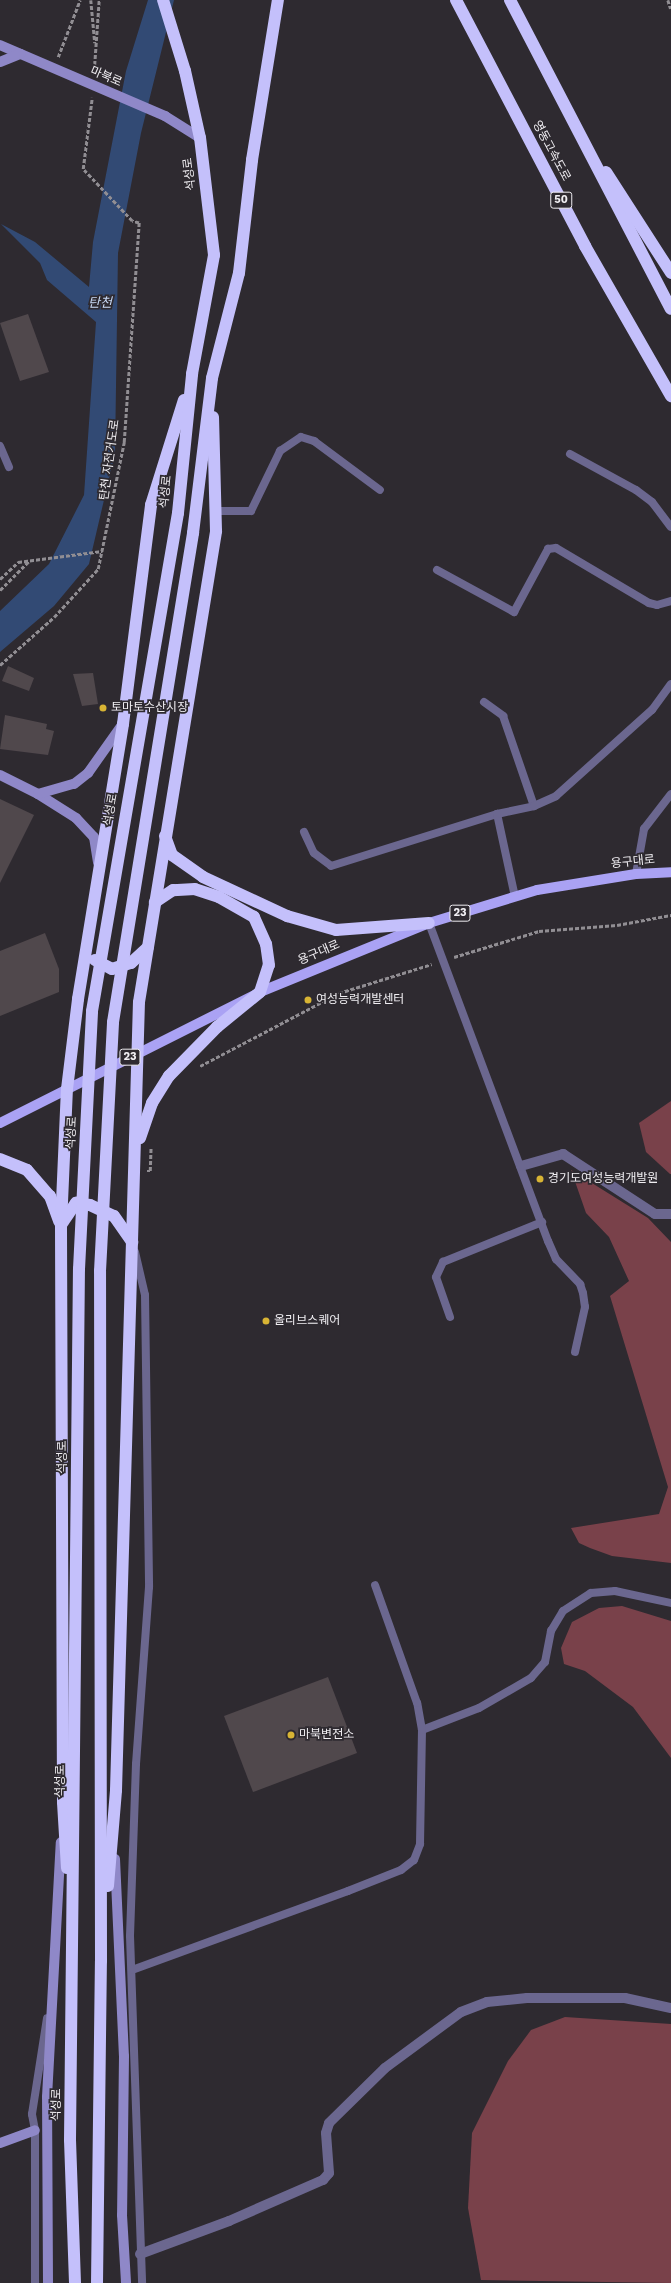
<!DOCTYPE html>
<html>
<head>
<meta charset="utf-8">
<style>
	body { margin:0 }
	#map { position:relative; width:671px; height:2283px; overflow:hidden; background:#2e2a30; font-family:"Work Sans","Noto Sans KR",sans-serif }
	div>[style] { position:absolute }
	.forest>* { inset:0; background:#79414a }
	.water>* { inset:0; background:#324a74 }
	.building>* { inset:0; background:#50484c }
	.path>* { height:2.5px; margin-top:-1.25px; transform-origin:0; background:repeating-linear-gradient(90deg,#918e93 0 4px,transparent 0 6px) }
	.lane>* { height:8px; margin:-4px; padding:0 4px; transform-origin:4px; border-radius:4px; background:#6b678f }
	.street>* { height:10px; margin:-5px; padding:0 5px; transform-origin:5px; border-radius:5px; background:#6b678f }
	.secondary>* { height:10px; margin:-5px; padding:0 5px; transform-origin:5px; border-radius:5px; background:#8f88c8 }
	.primary>* { height:10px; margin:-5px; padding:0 5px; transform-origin:5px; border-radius:5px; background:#aaa2f4 }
	.highway>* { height:12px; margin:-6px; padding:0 6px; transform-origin:6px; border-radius:6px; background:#c4c0fb }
	.dots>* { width:11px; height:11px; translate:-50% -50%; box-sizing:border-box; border:2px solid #2e2a30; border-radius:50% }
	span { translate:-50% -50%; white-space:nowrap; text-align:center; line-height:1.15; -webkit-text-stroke:3.5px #2e2a30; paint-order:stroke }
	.shield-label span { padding:1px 3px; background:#2e2a30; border:1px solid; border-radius:3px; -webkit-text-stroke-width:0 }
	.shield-label { font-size:11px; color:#f0eef2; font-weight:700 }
	.street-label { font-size:12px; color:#f0eef2 }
	.poi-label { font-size:12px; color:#f0eef2 }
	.left { translate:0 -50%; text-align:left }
	.water-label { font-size:13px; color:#c8d9f5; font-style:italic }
</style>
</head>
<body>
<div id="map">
	<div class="forest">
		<div style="clip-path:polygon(671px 1101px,671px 1174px,670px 1174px,646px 1152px,639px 1123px)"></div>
		<div style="clip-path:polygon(571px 1170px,648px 1218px,671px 1242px,671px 1563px,612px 1556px,590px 1548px,579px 1543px,571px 1528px,659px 1514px,668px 1487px,610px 1296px,629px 1281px,609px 1237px,586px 1213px)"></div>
		<div style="clip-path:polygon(622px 1606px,671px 1621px,671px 1758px,633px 1707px,585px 1671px,564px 1664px,561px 1648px,572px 1622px,599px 1608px)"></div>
		<div style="clip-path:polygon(565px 2017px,671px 2024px,671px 2283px,481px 2280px,468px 2208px,472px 2133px,508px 2061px,531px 2030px)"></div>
	</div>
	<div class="water">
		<div style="clip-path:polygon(148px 0,174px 0,141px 133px,118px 253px,115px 453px,89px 564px,54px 606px,0 652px,0 611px,49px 564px,84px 495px,96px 322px,47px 280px,40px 263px,1px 224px,35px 242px,89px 287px,93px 242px,126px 71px)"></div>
	</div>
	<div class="building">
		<div style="clip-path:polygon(28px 314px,49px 372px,20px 381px,0 323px)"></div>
		<div style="clip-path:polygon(8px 666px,34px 678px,29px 691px,2px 681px)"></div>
		<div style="clip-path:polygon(93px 673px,98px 704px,82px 706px,73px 674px)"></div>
		<div style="clip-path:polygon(5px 715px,47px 724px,46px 729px,54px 731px,48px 755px,0 749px)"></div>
		<div style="clip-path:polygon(0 799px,34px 815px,0 883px)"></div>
		<div style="clip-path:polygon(45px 933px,59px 969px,59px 992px,0 1016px,0 951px)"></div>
		<div style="clip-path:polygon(328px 1677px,357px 1753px,253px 1792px,224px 1716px)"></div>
	</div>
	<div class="path">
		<div style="left:91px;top:0;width:43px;rotate:84.7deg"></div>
		<div style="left:668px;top:0;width:9px;rotate:72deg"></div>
		<div style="left:58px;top:57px;width:61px;rotate:-68.9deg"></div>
		<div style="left:94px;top:71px;width:71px;rotate:-86deg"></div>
		<div style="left:0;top:579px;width:25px;rotate:-43deg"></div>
		<div style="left:18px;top:562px;width:85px;rotate:-7.5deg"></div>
		<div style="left:0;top:590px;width:41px;rotate:-45deg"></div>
		<div style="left:0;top:665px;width:72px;rotate:-41.6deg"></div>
		<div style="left:54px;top:617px;width:65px;rotate:-47.5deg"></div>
		<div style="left:98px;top:569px;width:130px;rotate:-78.4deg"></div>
		<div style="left:124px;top:442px;width:220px;rotate:-86.1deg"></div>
		<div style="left:139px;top:223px;width:7px;rotate:-164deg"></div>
		<div style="left:132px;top:221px;width:71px;rotate:-133.3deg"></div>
		<div style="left:83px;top:169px;width:72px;rotate:-82.8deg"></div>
		<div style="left:454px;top:957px;width:89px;rotate:-17deg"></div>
		<div style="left:539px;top:931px;width:78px;rotate:-4.4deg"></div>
		<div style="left:617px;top:925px;width:55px;rotate:-10.5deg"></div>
		<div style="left:200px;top:1066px;width:157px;rotate:-27.7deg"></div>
		<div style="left:339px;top:993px;width:97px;rotate:-17.3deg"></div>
		<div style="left:147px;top:1171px;width:3px"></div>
		<div style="left:150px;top:1171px;width:24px;rotate:-88deg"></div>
	</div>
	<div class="lane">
		<div style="left:0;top:446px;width:23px;rotate:67deg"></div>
		<div style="left:570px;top:454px;width:75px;rotate:28.6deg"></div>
		<div style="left:636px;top:490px;width:20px;rotate:37deg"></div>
		<div style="left:652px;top:502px;width:31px;rotate:53deg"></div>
		<div style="left:216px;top:511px;width:35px"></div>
		<div style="left:251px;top:511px;width:67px;rotate:-64.2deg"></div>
		<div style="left:280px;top:451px;width:25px;rotate:-34deg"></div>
		<div style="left:301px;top:437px;width:14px;rotate:17deg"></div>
		<div style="left:314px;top:441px;width:82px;rotate:36.6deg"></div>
		<div style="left:437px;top:570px;width:88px;rotate:28.6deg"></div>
		<div style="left:514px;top:612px;width:72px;rotate:-61.6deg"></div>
		<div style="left:548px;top:549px;width:8px;rotate:-7deg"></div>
		<div style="left:556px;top:548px;width:108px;rotate:30.6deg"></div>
		<div style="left:649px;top:603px;width:8px;rotate:14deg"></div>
		<div style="left:657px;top:605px;width:15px;rotate:-16deg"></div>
		<div style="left:484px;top:702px;width:24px;rotate:36deg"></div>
		<div style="left:503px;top:716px;width:95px;rotate:71deg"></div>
		<div style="left:304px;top:832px;width:23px;rotate:65deg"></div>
		<div style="left:314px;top:853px;width:21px;rotate:37deg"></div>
		<div style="left:331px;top:866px;width:174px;rotate:-17.4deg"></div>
		<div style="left:636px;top:874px;width:46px;rotate:-79.9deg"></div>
		<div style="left:644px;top:829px;width:44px;rotate:-52.4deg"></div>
		<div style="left:515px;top:897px;width:85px;rotate:-102.2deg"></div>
		<div style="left:497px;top:814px;width:38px;rotate:-12deg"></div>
		<div style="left:534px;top:806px;width:24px;rotate:-24deg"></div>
		<div style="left:556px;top:796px;width:129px;rotate:-41.9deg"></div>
		<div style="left:652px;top:710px;width:32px;rotate:-54deg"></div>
		<div style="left:429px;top:923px;width:340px;rotate:69.5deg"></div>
		<div style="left:548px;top:1241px;width:20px;rotate:66deg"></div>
		<div style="left:556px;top:1259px;width:35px;rotate:46deg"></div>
		<div style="left:580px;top:1284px;width:9px;rotate:72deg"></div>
		<div style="left:583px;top:1293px;width:14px;rotate:82deg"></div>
		<div style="left:585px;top:1307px;width:46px;rotate:102.5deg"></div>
		<div style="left:135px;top:1252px;width:44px;rotate:76.9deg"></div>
		<div style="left:145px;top:1295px;width:292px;rotate:89.2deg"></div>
		<div style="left:149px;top:1587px;width:177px;rotate:94.2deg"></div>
		<div style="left:136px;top:1764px;width:172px;rotate:92deg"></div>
		<div style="left:130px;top:1936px;width:347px;rotate:88deg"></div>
		<div style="left:450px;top:1317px;width:42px;rotate:-109.3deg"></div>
		<div style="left:436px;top:1277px;width:17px;rotate:-65deg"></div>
		<div style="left:443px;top:1262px;width:107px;rotate:-22deg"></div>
		<div style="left:422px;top:1730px;width:61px;rotate:-21.1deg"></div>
		<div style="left:479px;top:1708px;width:60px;rotate:-30deg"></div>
		<div style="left:531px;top:1678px;width:21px;rotate:-49deg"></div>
		<div style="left:545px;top:1662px;width:32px;rotate:-79deg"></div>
		<div style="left:551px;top:1631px;width:23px;rotate:-59deg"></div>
		<div style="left:563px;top:1611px;width:33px;rotate:-33deg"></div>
		<div style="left:591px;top:1593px;width:24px;rotate:-5deg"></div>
		<div style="left:615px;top:1591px;width:57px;rotate:12.1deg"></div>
		<div style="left:132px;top:1970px;width:230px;rotate:-20.1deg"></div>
		<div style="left:348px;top:1891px;width:57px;rotate:-21.6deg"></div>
		<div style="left:401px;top:1870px;width:16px;rotate:-38deg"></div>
		<div style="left:414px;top:1860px;width:17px;rotate:-69deg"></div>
		<div style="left:420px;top:1844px;width:114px;rotate:-89deg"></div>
		<div style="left:422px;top:1730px;width:27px;rotate:-100deg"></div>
		<div style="left:417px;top:1703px;width:125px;rotate:-109.6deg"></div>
		<div style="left:35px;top:2283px;width:153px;rotate:-90deg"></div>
		<div style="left:35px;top:2130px;width:16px;rotate:-101deg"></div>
		<div style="left:32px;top:2114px;width:97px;rotate:-81.1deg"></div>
	</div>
	<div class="street">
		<div style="left:521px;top:1166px;width:44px;rotate:-15.9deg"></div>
		<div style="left:563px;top:1154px;width:110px;rotate:33.1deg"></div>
		<div style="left:655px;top:1214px;width:16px"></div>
		<div style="left:140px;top:2254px;width:95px;rotate:-20.3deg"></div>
		<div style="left:229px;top:2221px;width:103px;rotate:-23.6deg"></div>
		<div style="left:323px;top:2180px;width:9px;rotate:-49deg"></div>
		<div style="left:329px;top:2173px;width:40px;rotate:-94.3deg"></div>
		<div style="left:326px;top:2133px;width:10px;rotate:-73deg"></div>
		<div style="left:329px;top:2123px;width:78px;rotate:-44.5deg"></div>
		<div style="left:385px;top:2068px;width:94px;rotate:-36.4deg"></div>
		<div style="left:461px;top:2012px;width:28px;rotate:-21deg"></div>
		<div style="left:487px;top:2002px;width:40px;rotate:-5.7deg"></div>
		<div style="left:527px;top:1998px;width:98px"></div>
		<div style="left:625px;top:1998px;width:47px;rotate:12.3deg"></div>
	</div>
	<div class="secondary">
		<div style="left:0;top:45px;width:180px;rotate:23.3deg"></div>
		<div style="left:165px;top:116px;width:41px;rotate:32.2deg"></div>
		<div style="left:0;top:62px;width:22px;rotate:-22deg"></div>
		<div style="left:0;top:775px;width:42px;rotate:26.6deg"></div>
		<div style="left:38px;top:794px;width:45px;rotate:32.3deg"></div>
		<div style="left:76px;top:818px;width:26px;rotate:47deg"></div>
		<div style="left:94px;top:837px;width:26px;rotate:81deg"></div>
		<div style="left:38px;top:794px;width:37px;rotate:-16deg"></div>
		<div style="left:74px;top:784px;width:18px;rotate:-38deg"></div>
		<div style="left:88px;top:773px;width:59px;rotate:-54.7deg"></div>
		<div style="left:115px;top:1859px;width:197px;rotate:87.4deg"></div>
		<div style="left:124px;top:2056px;width:159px;rotate:90.7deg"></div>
		<div style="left:122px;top:2215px;width:68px;rotate:86.6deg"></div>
		<div style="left:0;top:2143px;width:37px;rotate:-20deg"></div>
		<div style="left:48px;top:2283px;width:186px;rotate:-90.3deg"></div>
		<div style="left:47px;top:2097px;width:255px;rotate:-86.9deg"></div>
	</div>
	<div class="primary">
		<div style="left:0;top:1123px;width:291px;rotate:-26.7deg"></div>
		<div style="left:260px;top:992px;width:183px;rotate:-22.2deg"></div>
		<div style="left:429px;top:923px;width:113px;rotate:-17deg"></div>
		<div style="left:537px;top:890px;width:100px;rotate:-9.2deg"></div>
		<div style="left:636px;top:874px;width:35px;rotate:-3deg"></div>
	</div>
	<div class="highway">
		<div style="left:456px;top:0;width:278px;rotate:62.3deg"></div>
		<div style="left:585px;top:246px;width:173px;rotate:60.2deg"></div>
		<div style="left:510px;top:0;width:348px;rotate:62.5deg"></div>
		<div style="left:606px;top:172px;width:120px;rotate:57.2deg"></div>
		<div style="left:165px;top:836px;width:20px;rotate:70deg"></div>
		<div style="left:172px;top:855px;width:38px;rotate:35deg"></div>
		<div style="left:203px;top:877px;width:93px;rotate:24.9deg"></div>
		<div style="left:287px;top:916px;width:51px;rotate:15.9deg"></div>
		<div style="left:336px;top:930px;width:93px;rotate:-4.3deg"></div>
		<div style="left:95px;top:960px;width:19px;rotate:28deg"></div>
		<div style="left:112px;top:969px;width:20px;rotate:-18deg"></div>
		<div style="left:131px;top:963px;width:23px;rotate:-43deg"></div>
		<div style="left:140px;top:1138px;width:37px;rotate:-71deg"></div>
		<div style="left:152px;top:1103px;width:32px;rotate:-58deg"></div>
		<div style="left:169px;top:1076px;width:69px;rotate:-45.6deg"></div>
		<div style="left:217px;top:1027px;width:55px;rotate:-39.1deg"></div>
		<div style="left:260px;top:992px;width:28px;rotate:-72deg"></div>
		<div style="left:269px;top:965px;width:21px;rotate:-98deg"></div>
		<div style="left:266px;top:944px;width:30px;rotate:-114deg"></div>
		<div style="left:254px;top:917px;width:40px;rotate:-150.3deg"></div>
		<div style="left:219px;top:897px;width:25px;rotate:-162deg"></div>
		<div style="left:195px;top:889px;width:22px;rotate:177deg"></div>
		<div style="left:173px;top:890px;width:22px;rotate:146deg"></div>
		<div style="left:0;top:1159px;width:29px;rotate:22deg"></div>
		<div style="left:27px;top:1170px;width:35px;rotate:49deg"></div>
		<div style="left:50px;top:1196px;width:27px;rotate:70deg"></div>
		<div style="left:61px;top:1225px;width:27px;rotate:-56deg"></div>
		<div style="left:76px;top:1203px;width:14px;rotate:8deg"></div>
		<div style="left:90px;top:1205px;width:26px;rotate:25deg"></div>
		<div style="left:114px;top:1216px;width:32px;rotate:55deg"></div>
		<div style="left:67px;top:1868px;width:66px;rotate:-93.5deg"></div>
		<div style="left:63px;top:1802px;width:577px;rotate:-90.2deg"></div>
		<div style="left:61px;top:1225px;width:136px;rotate:-87.5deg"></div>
		<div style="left:67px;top:1089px;width:91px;rotate:-83deg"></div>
		<div style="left:78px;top:999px;width:279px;rotate:-80.7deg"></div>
		<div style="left:123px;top:724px;width:221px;rotate:-82.7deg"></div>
		<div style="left:151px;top:505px;width:110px;rotate:-72.6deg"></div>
		<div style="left:108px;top:1886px;width:96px;rotate:-85.2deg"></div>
		<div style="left:116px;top:1790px;width:788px;rotate:-88.33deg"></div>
		<div style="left:139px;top:1002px;width:477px;rotate:-80.7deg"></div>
		<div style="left:216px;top:531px;width:114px;rotate:-91.5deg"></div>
		<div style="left:75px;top:2283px;width:143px;rotate:-92deg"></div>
		<div style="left:70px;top:2140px;width:871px;rotate:-89.41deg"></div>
		<div style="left:79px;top:1269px;width:258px;rotate:-87.1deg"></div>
		<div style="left:92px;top:1011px;width:505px;rotate:-80.2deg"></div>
		<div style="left:178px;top:513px;width:140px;rotate:-84.2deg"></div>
		<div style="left:192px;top:374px;width:121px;rotate:-79.5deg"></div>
		<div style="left:214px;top:255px;width:118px;rotate:-96.8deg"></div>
		<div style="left:200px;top:138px;width:69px;rotate:-102.6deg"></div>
		<div style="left:185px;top:71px;width:74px;rotate:-107.2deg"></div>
		<div style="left:97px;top:2283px;width:322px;rotate:-89.3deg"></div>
		<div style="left:101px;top:1961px;width:690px;rotate:-90.08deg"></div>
		<div style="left:100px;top:1271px;width:249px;rotate:-87deg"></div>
		<div style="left:113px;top:1022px;width:496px;rotate:-80.7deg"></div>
		<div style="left:193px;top:533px;width:156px;rotate:-83deg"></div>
		<div style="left:212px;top:378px;width:108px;rotate:-75.6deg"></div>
		<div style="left:239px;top:273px;width:114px;rotate:-83.4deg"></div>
		<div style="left:252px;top:160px;width:162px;rotate:-80.8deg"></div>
	</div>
	<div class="dots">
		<div style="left:103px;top:708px;background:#d8b434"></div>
		<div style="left:308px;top:1000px;background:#d8b434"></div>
		<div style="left:540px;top:1179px;background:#d8b434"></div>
		<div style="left:266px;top:1321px;background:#d8b434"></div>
		<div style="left:291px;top:1735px;background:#d8b434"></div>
	</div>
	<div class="shield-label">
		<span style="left:561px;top:200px">50</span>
		<span style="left:460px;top:913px">23</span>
		<span style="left:130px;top:1057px">23</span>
	</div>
	<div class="street-label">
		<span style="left:106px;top:77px;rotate:23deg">마북로</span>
		<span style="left:551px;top:151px;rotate:62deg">영동고속도로</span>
		<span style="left:190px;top:174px;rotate:-97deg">석성로</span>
		<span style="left:110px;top:460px;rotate:-82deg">탄천 자전거도로</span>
		<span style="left:166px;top:492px;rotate:-84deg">석성로</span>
		<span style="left:111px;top:810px;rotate:-80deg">석성로</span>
		<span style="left:633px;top:862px;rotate:-6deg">용구대로</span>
		<span style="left:319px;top:953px;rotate:-23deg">용구대로</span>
		<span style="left:72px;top:1133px;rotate:-87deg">석성로</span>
		<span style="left:63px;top:1457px;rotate:-90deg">석성로</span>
		<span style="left:61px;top:1781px;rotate:-90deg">석성로</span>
		<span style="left:57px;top:2105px;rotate:-89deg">석성로</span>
	</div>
	<div class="poi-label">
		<span class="left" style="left:111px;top:708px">토마토수산시장</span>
		<span class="left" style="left:316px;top:1000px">여성능력개발센터</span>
		<span class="left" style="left:548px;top:1179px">경기도여성능력개발원</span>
		<span class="left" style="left:274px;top:1321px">올리브스퀘어</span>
		<span class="left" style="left:299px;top:1735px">마북변전소</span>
	</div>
	<div class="water-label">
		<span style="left:100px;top:303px">탄천</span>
	</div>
</div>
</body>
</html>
